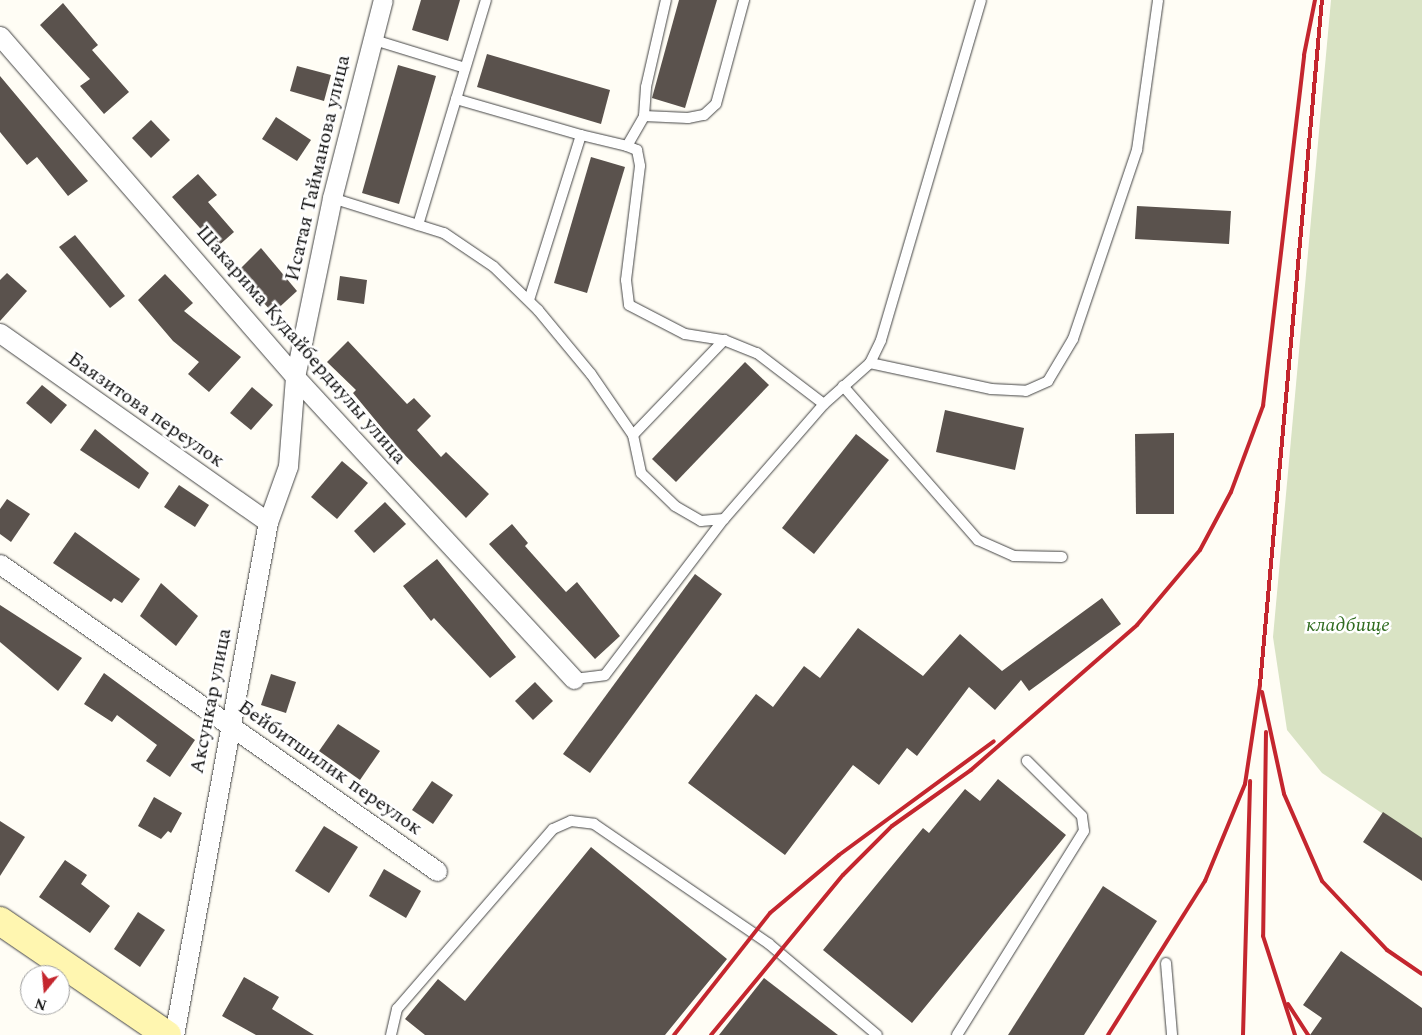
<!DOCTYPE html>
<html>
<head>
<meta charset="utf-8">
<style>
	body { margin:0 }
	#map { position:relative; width:1422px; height:1035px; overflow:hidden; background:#fffdf5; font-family:Spectral,serif }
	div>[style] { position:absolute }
	.cemetery>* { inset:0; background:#d9e3c4 }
	.building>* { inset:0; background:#5a524d }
	.roads { filter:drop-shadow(0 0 1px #444) drop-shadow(0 0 1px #444) }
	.lane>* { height:10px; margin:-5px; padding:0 5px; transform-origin:5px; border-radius:5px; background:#fff }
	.street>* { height:19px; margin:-9.5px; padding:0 9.5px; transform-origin:9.5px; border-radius:9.5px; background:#fff }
	.secondary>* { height:28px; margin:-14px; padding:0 14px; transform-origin:14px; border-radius:14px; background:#fff6b0 }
	.rail>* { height:4px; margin:-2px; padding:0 2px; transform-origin:2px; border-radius:2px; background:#c4262e }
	span { translate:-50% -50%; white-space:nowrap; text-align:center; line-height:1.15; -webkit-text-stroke:5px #fff; paint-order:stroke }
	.street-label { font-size:20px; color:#111 }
	.park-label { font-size:20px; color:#2f6b1f; font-style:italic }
	.north { position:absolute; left:20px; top:965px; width:50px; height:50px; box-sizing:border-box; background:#fff; border:1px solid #a0a0a0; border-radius:50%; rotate:197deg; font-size:14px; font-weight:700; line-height:20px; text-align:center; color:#111 }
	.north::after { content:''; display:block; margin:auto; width:18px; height:22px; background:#c4262e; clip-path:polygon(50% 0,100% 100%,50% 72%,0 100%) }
</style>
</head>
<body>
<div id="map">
	<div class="cemetery">
		<div style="clip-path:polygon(1331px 0,1422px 0,1422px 840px,1322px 773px,1287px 730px,1273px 637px)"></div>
	</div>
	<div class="building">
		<div style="clip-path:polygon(421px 0,460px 0,448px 41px,412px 30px)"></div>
		<div style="clip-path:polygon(679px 0,717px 0,685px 108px,652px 98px)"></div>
		<div style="clip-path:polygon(63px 3px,98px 45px,92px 50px,129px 92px,104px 114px,80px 86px,90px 79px,40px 25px)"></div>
		<div style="clip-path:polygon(487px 54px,610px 90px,601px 124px,477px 87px)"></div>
		<div style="clip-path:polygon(398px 65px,436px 76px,399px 204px,362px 193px)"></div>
		<div style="clip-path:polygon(297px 66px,331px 75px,324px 101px,290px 91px)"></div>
		<div style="clip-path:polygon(0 76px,88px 181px,68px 196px,37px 157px,27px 165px,0 132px)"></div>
		<div style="clip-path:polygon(276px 117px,311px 140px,297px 161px,262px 139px)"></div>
		<div style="clip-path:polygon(151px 120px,170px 140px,151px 158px,132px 138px)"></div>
		<div style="clip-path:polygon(591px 157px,625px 167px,587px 293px,554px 283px)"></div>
		<div style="clip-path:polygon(198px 174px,217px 195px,208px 202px,234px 232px,217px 247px,172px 197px)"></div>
		<div style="clip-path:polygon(1137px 206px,1231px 211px,1229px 244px,1135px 239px)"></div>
		<div style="clip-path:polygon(75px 235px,125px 296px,110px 308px,59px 247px)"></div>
		<div style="clip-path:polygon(261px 248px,297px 291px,273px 313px,236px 273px)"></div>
		<div style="clip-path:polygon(7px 273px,27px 291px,0 321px,0 280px)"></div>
		<div style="clip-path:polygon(165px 274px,193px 303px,184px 311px,241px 357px,209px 392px,188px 374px,199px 362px,173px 341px,138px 300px)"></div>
		<div style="clip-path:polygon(340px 276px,367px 280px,364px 304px,337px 300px)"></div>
		<div style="clip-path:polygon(348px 341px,407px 404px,414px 398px,431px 416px,417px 430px,441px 457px,446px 452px,489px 494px,466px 518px,400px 450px,353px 393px,356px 390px,327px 362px)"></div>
		<div style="clip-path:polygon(745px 362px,769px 385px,676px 482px,652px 459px)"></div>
		<div style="clip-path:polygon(42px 385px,67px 405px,51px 424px,26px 403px)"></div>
		<div style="clip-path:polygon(252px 387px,273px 405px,251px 430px,230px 413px)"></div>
		<div style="clip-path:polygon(945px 410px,1024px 428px,1015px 470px,936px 452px)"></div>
		<div style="clip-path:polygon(95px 429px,149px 473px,139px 489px,80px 450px)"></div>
		<div style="clip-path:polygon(1174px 433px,1174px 514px,1136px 514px,1135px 434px)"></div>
		<div style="clip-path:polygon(856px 434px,889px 460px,814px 554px,782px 528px)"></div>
		<div style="clip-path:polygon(342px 461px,368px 483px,337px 519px,311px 497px)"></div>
		<div style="clip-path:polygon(179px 485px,209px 505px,195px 527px,164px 507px)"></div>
		<div style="clip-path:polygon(7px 499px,30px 514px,11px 542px,0 534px,0 509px)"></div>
		<div style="clip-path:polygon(385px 502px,406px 524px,374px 553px,354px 531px)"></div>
		<div style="clip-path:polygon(512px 524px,528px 543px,525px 546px,566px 592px,577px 582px,620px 636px,595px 659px,489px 544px)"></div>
		<div style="clip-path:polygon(75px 532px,140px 579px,122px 603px,114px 598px,111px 602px,53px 563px)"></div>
		<div style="clip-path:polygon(437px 559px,516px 657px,490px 678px,434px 618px,431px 621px,403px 586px)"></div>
		<div style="clip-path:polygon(695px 574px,722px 594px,590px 773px,563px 754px)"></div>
		<div style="clip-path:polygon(161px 583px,198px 616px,176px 646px,140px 616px)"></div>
		<div style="clip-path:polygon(1102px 598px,1121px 624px,1029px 691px,1021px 680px,995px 710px,969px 687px,917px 756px,907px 748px,879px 785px,853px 765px,785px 855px,688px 783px,756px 694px,773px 707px,804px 666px,820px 678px,858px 628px,923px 676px,960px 634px,1002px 671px)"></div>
		<div style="clip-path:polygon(0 605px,82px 658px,58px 691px,0 642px)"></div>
		<div style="clip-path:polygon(104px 673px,195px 740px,170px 777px,146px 761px,157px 745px,117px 715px,112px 722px,84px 704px)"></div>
		<div style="clip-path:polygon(271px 674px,296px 682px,286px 713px,261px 705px)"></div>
		<div style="clip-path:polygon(535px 682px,553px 701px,533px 720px,515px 701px)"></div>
		<div style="clip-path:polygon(338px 724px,380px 751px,360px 780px,319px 751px)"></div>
		<div style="clip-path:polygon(998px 779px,1066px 835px,912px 1023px,823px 950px,923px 828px,929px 833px,965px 789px,980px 801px)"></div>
		<div style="clip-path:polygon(432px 781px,453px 795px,433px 824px,412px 810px)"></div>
		<div style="clip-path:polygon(154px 797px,182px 813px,171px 833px,168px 831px,161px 839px,138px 826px)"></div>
		<div style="clip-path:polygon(1383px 812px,1422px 838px,1422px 881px,1363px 842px)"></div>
		<div style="clip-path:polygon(0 821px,25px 837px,0 876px)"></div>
		<div style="clip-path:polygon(324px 826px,358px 847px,329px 893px,295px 871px)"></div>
		<div style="clip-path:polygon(591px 847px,727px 959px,665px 1035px,425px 1035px,405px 1019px,438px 979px,465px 1001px)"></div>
		<div style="clip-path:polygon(65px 860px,87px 875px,81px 884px,110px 906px,90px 933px,39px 897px)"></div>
		<div style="clip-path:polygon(384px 869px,421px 891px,406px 918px,369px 896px)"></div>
		<div style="clip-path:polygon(1103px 886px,1157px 921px,1084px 1035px,1008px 1035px)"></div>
		<div style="clip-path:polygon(138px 912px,165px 930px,140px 967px,114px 949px)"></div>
		<div style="clip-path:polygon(1341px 951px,1422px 1008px,1422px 1035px,1310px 1035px,1322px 1018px,1303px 1005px)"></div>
		<div style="clip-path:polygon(244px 977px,279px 997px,272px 1009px,314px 1035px,256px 1035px,222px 1016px)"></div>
		<div style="clip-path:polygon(764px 978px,838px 1035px,719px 1035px)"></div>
	</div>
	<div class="roads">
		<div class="lane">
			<div style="left:371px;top:39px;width:98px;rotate:17.1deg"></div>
			<div style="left:456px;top:99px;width:130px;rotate:16.1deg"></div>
			<div style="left:644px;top:116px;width:44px;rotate:2.6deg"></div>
			<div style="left:688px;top:118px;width:16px;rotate:-11deg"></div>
			<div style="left:704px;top:115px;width:16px;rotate:-43deg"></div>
			<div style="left:716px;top:104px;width:108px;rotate:-74.9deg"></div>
			<div style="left:627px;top:146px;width:34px;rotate:-60deg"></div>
			<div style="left:644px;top:116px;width:29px;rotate:-86deg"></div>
			<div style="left:646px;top:87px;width:89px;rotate:-77.1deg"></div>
			<div style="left:332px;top:198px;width:117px;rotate:17.4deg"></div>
			<div style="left:444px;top:233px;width:60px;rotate:34.2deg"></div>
			<div style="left:494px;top:267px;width:62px;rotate:44.3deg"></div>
			<div style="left:538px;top:310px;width:83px;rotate:50.4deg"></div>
			<div style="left:591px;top:374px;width:74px;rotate:55.5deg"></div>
			<div style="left:633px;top:435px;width:39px;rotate:78deg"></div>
			<div style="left:641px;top:473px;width:47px;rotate:44.1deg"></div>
			<div style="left:675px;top:506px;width:30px;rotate:30deg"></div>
			<div style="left:701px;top:521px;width:23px;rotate:-5deg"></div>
			<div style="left:418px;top:225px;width:235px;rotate:-73.2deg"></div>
			<div style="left:529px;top:300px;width:173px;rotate:-72.5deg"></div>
			<div style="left:581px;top:135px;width:47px;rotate:13.4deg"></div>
			<div style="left:627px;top:146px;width:11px;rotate:22deg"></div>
			<div style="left:637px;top:150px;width:16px;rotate:79deg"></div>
			<div style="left:640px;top:166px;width:115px;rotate:97deg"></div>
			<div style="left:626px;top:280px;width:25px;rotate:83deg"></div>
			<div style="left:629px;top:305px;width:63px;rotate:27.4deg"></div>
			<div style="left:685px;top:334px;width:39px;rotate:9deg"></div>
			<div style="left:724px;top:340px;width:35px;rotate:22deg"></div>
			<div style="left:757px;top:353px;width:84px;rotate:37.3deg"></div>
			<div style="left:870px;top:363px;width:124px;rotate:12.1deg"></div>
			<div style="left:991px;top:389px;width:35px;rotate:3deg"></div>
			<div style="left:1026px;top:391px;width:24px;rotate:-24deg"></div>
			<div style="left:1048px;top:381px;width:49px;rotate:-59.2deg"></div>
			<div style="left:1073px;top:339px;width:200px;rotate:-71.3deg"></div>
			<div style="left:1137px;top:150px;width:151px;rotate:-82deg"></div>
			<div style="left:843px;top:386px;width:205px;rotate:48.8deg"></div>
			<div style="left:978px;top:540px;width:39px;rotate:24deg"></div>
			<div style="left:1014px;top:556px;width:48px;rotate:1.2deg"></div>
			<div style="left:633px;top:435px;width:132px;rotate:-46.2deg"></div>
			<div style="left:574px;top:679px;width:31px;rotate:-7deg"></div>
			<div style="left:605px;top:675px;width:196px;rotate:-52.7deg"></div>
			<div style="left:724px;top:519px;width:152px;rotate:-49deg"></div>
			<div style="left:824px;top:404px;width:62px;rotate:-41.7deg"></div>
			<div style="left:870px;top:363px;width:25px;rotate:-64deg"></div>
			<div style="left:881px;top:340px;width:354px;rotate:-73.6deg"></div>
			<div style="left:1166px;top:963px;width:72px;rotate:85.2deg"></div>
			<div style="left:391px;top:1035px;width:27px;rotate:-77deg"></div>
			<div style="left:397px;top:1009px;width:238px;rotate:-49.1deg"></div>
			<div style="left:553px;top:829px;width:20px;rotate:-24deg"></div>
			<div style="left:571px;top:821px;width:23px;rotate:7deg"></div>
			<div style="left:594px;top:824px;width:212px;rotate:34.4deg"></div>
			<div style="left:769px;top:944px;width:141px;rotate:40.1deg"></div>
			<div style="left:957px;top:1035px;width:240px;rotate:-58.1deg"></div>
			<div style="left:1084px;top:831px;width:15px;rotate:-98deg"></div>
			<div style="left:1082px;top:816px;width:78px;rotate:-135deg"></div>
		</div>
		<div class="street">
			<div style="left:0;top:36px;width:451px;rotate:49.1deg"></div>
			<div style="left:295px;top:377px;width:411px;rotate:47.3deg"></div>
			<div style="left:0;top:333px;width:328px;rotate:35.2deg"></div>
			<div style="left:0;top:564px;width:534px;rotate:35.09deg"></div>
			<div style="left:174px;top:1035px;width:522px;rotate:-79.62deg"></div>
			<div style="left:268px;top:522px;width:59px;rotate:-70.3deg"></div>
			<div style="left:288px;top:466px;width:89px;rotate:-85.5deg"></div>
			<div style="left:295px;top:377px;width:183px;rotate:-78.3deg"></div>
			<div style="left:332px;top:198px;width:204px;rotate:-75.6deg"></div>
		</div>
		<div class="secondary">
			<div style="left:0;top:921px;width:202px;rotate:34.3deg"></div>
		</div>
	</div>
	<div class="rail">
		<div style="left:1262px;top:692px;width:104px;rotate:77.8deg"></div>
		<div style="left:1284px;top:794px;width:95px;rotate:66.4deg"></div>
		<div style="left:1322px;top:881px;width:95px;rotate:46.7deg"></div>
		<div style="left:1387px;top:950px;width:42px;rotate:34.4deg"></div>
		<div style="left:1266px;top:732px;width:204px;rotate:90.8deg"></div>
		<div style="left:1263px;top:936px;width:104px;rotate:72.1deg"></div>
		<div style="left:1288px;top:1004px;width:37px;rotate:57deg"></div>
		<div style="left:674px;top:1035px;width:155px;rotate:-51.8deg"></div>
		<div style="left:770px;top:913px;width:90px;rotate:-40deg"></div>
		<div style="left:839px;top:855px;width:192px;rotate:-36.3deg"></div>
		<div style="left:711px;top:1035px;width:207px;rotate:-50.5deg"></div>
		<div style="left:843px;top:875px;width:69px;rotate:-45deg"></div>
		<div style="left:892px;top:826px;width:97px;rotate:-35.3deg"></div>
		<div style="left:971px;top:770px;width:220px;rotate:-41.1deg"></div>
		<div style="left:1137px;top:625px;width:98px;rotate:-50deg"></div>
		<div style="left:1200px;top:550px;width:66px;rotate:-61.9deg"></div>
		<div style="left:1231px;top:492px;width:92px;rotate:-69.6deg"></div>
		<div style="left:1263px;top:406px;width:353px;rotate:-83.3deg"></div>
		<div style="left:1304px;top:55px;width:56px;rotate:-78.7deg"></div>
		<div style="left:1108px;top:1035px;width:182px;rotate:-57.8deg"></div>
		<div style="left:1205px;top:881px;width:105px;rotate:-67.6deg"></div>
		<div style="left:1245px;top:784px;width:100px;rotate:-81.4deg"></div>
		<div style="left:1260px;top:685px;width:688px;rotate:-84.83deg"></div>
		<div style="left:1243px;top:1035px;width:254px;rotate:-88.4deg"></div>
	</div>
	<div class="street-label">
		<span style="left:318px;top:168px;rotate:-77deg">Исатая Тайманова улица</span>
		<span style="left:301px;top:345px;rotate:49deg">Шакарима Кудайбердиулы улица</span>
		<span style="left:146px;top:410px;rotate:35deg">Баязитова переулок</span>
		<span style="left:211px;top:701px;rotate:-79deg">Аксункар улица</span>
		<span style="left:330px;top:768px;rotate:35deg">Бейбитшилик переулок</span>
	</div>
	<div class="park-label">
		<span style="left:1348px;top:625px">кладбище</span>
	</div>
	<div class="north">N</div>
</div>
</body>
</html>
